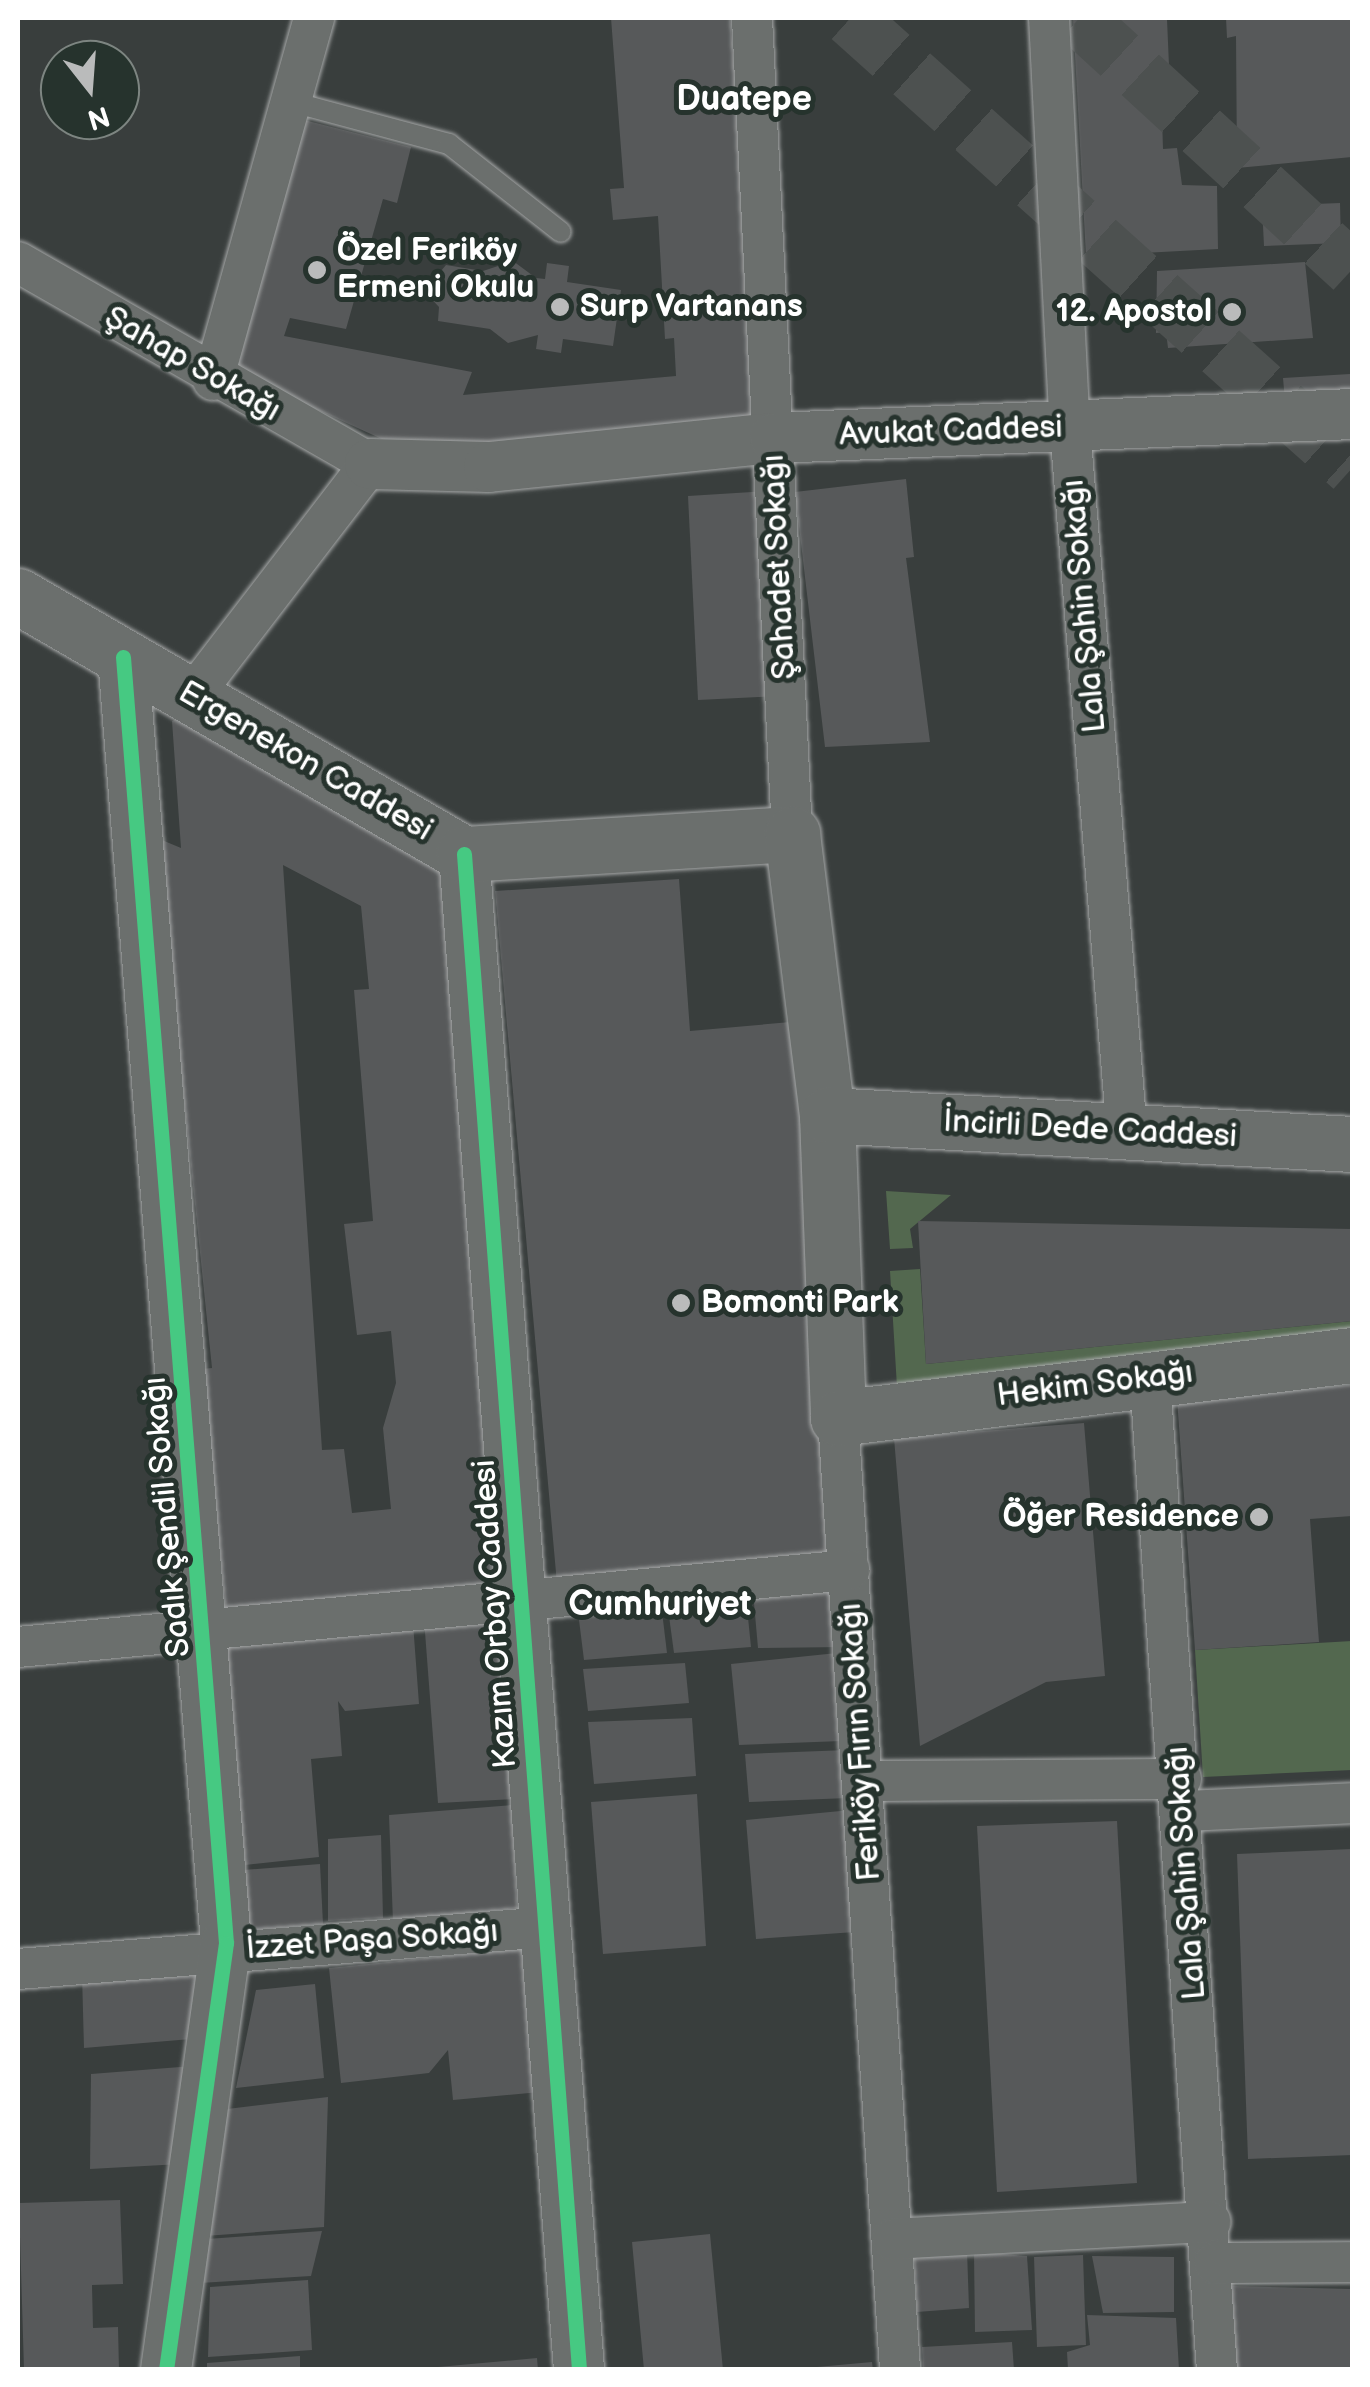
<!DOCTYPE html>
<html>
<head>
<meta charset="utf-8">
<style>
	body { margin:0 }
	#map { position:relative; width:1370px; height:2387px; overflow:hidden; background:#393e3d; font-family:"Balsamiq Sans",sans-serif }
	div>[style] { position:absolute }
	.green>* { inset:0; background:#53684f }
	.building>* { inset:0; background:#57595a }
	.primary-tunnel>* { height:55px; margin-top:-27.5px; transform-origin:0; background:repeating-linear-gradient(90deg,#4d5150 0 55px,transparent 0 83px) }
	.roads { filter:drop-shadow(0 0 2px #a6a8a8) drop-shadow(0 0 2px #a6a8a8) }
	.service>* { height:20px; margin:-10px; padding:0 10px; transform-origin:10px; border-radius:10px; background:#6b6f6d }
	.minor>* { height:40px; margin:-20px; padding:0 20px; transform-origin:20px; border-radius:20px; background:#6b6f6d }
	.tertiary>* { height:50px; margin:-25px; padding:0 25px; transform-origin:25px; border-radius:25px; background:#6b6f6d }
	.secondary>* { height:55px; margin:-27.5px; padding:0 27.5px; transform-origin:27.5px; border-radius:27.5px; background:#6b6f6d }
	.cycleway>* { height:15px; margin:-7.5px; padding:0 7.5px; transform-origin:7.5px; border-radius:7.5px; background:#46c982 }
	.dots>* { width:28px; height:28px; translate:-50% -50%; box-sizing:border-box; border:5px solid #26332d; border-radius:50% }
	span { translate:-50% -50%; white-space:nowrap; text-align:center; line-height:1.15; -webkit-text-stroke:10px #26332d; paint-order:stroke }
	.poi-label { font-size:32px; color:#fff; font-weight:700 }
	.left { translate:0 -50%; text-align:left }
	.right { translate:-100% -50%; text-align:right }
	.street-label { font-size:32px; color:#fff }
	.neighbourhood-label { font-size:35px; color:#fff; font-weight:700 }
	.frame { position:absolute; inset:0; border:20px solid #fff; pointer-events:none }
	.north { position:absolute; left:40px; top:40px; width:100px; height:100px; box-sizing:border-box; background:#26332d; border:2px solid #7d8581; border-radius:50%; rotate:163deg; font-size:28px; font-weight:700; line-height:40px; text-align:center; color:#fff }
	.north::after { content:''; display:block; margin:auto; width:35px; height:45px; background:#babbbb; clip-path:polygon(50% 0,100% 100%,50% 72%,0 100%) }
</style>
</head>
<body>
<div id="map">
	<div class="green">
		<div style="clip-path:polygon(886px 1191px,951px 1195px,910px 1229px,913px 1248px,890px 1249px)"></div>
		<div style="clip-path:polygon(920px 1269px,926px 1364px,1352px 1321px,1352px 1347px,897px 1387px,890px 1271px)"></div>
		<div style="clip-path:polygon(1352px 1641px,1352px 1770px,1203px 1777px,1195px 1650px)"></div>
	</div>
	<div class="building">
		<div style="clip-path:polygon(611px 18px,730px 18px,764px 434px,415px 454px,234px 372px,300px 119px,411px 147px,397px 203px,383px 199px,346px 329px,290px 318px,284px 336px,472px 372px,463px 395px,676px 376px,674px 338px,665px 339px,658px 216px,613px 220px,610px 189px,624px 188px)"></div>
		<div style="clip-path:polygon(1073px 18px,1167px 19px,1170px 89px,1154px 90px,1155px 118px,1162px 117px,1163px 149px,1177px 148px,1182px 185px,1217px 186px,1218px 249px,1086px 256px)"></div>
		<div style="clip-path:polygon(1226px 18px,1351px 18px,1352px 157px,1237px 168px,1236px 36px,1227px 38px)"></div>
		<div style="clip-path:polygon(1340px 203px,1341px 243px,1264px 246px,1262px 206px)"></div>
		<div style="clip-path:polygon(513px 261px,536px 278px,545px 279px,547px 263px,569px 266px,567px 282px,621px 290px,613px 346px,563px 339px,561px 353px,536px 349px,538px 335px,508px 343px,490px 329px,438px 321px,439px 307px,424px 291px,446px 265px,483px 271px)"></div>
		<div style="clip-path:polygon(1305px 262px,1313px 338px,1168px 348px,1166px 332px,1156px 333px,1157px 271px)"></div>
		<div style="clip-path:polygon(1350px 374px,1352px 409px,1286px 412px,1283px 378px)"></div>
		<div style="clip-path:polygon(906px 479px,914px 557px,906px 558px,930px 742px,825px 747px,795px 492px)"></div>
		<div style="clip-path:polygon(767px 491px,777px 696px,698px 700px,688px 496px)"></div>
		<div style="clip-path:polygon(evenodd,194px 711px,448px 864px,493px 1593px,227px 1620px,202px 1369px,212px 1368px,157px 838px,181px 848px,172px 721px,194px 711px,283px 865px,361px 906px,369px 989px,354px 990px,373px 1221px,344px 1224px,357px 1335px,391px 1331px,396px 1383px,383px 1428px,391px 1509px,352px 1513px,344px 1449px,322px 1450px,283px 865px)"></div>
		<div style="clip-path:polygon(679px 879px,690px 1031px,813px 1020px,845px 1568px,558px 1595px,495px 891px)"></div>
		<div style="clip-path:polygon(918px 1221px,1352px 1229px,1352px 1321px,926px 1364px)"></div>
		<div style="clip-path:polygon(1352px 1385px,1352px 1516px,1310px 1519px,1319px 1642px,1195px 1650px,1177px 1398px)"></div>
		<div style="clip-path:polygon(1084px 1423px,1105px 1676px,1046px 1682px,920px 1746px,894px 1438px)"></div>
		<div style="clip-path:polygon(839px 1584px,844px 1647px,758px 1648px,753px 1592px)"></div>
		<div style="clip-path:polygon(745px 1588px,751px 1647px,674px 1653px,666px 1594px)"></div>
		<div style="clip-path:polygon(660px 1595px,667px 1653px,584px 1660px,577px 1604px)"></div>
		<div style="clip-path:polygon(496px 1610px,513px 1799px,438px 1803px,424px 1619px)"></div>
		<div style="clip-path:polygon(413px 1623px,419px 1704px,345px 1711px,338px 1701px,342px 1756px,311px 1759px,319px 1857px,245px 1865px,223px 1637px)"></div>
		<div style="clip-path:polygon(837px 1653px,842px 1741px,739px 1745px,731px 1664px)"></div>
		<div style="clip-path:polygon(685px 1663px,689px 1703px,588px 1711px,583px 1669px)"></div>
		<div style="clip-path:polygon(692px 1718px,696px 1776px,594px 1784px,588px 1722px)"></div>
		<div style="clip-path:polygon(847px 1750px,848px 1798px,749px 1802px,745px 1754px)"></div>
		<div style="clip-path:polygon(697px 1794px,706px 1946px,603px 1954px,591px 1802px)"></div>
		<div style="clip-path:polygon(512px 1805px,517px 1908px,393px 1922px,389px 1815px)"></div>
		<div style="clip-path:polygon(851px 1810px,855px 1932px,756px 1939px,746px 1820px)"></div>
		<div style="clip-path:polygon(1117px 1821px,1137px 2183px,997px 2192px,977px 1826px)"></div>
		<div style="clip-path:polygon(381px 1835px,383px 1918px,328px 1921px,328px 1839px)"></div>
		<div style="clip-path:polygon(1352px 1849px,1352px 2155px,1248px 2159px,1237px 1854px)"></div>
		<div style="clip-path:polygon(320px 1864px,323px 1924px,246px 1930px,243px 1870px)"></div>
		<div style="clip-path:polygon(528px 1948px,540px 2092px,453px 2100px,448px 2050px,429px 2073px,341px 2083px,329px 1968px)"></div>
		<div style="clip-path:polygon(212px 1963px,203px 2038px,84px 2048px,82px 1974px)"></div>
		<div style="clip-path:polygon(315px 1984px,324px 2078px,236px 2088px,256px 1990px)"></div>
		<div style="clip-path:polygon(193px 2066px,181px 2164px,90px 2169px,91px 2074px)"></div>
		<div style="clip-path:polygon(328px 2097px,324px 2227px,205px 2236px,219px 2110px)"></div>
		<div style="clip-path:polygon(120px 2200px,123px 2284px,92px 2285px,93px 2328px,118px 2327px,119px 2370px,24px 2370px,19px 2203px)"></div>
		<div style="clip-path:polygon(322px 2231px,311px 2276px,200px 2283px,207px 2239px)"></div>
		<div style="clip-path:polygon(710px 2234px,723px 2370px,644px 2370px,632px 2242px)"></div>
		<div style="clip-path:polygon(967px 2250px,969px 2308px,917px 2312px,914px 2251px)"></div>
		<div style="clip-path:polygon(974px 2252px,1027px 2256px,1032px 2330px,975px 2332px)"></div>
		<div style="clip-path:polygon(1083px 2255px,1086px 2345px,1037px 2347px,1034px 2257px)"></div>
		<div style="clip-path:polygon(1092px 2256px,1174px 2257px,1174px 2312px,1103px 2313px)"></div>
		<div style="clip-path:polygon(308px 2280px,312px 2350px,208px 2357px,210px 2287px)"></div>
		<div style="clip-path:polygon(1230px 2286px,1352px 2289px,1352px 2370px,1236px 2370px)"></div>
		<div style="clip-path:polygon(1087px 2315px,1176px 2318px,1179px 2370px,1068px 2370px,1067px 2352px,1090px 2345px)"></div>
		<div style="clip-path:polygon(1012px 2342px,1014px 2370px,923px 2370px,922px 2347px)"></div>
		<div style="clip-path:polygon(300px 2356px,300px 2370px,207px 2370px,207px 2363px)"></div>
		<div style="clip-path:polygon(537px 2358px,538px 2370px,438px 2370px,438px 2367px)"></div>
		<div style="clip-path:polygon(872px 2362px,873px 2370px,817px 2370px,817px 2367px)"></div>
	</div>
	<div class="primary-tunnel">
		<div style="left:850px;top:18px;width:674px;rotate:41.87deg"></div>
		<div style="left:1079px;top:18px;width:371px;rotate:42.6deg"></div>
	</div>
	<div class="roads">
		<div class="service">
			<div style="left:292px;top:102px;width:163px;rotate:15deg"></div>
			<div style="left:449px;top:144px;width:142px;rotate:38.2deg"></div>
		</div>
		<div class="minor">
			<div style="left:752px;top:18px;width:817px;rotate:87.19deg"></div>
			<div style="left:1049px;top:18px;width:411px;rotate:87.1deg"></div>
			<div style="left:1070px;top:428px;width:708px;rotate:85.38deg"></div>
			<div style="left:18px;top:262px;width:406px;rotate:29.8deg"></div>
			<div style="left:370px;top:464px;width:292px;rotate:127.5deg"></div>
			<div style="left:213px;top:380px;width:376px;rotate:-74.4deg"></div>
			<div style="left:1150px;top:1378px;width:994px;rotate:86.14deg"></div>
			<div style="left:838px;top:1418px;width:954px;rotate:86.27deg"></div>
			<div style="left:18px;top:1647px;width:835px;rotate:-5.29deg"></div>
			<div style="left:864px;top:1781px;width:317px;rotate:-0.4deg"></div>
			<div style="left:1185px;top:1811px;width:167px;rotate:-2.7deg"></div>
			<div style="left:18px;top:1969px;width:532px;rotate:-4.53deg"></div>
			<div style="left:892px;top:2239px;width:319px;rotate:-3.1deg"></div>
			<div style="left:1214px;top:2263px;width:138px;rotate:-0.4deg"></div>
		</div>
		<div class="tertiary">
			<div style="left:370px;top:464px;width:119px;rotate:1.4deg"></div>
			<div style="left:489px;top:467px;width:287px;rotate:-5.8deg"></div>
			<div style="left:775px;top:438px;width:577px;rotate:-2.38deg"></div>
			<div style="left:123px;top:657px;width:1290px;rotate:85.42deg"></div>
			<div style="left:226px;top:1943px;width:431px;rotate:98deg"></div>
			<div style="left:464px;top:854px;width:1520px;rotate:85.66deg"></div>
		</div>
		<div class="secondary">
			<div style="left:18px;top:596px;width:515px;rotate:30.05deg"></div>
			<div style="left:464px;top:854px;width:329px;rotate:-3.5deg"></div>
			<div style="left:792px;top:834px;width:283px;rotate:82.9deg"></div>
			<div style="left:827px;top:1115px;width:303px;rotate:87.9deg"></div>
			<div style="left:838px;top:1418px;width:518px;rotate:-6.99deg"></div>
			<div style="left:827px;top:1115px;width:526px;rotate:3.16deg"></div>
		</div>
	</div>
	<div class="cycleway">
		<div style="left:123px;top:657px;width:1290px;rotate:85.42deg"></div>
		<div style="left:226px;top:1943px;width:431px;rotate:98deg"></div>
		<div style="left:464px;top:854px;width:1520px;rotate:85.66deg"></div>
	</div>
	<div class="dots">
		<div style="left:317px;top:270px;background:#babbbb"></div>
		<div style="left:560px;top:307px;background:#babbbb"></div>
		<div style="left:1232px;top:312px;background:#babbbb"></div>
		<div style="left:681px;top:1303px;background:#babbbb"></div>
		<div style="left:1259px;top:1517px;background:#babbbb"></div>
	</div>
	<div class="poi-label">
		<span class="left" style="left:337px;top:270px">Özel Feriköy<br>Ermeni Okulu</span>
		<span class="left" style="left:580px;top:307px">Surp Vartanans</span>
		<span class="right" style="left:1212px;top:312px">12. Apostol</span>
		<span class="left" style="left:701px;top:1303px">Bomonti Park</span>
		<span class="right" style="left:1239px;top:1517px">Öğer Residence</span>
	</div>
	<div class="street-label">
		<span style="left:192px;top:365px;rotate:30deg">Şahap Sokağı</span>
		<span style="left:951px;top:432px;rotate:-2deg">Avukat Caddesi</span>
		<span style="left:780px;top:567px;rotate:-93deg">Şahadet Sokağı</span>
		<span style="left:1085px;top:606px;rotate:-95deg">Lala Şahin Sokağı</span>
		<span style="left:305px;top:762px;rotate:30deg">Ergenekon Caddesi</span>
		<span style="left:1090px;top:1130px;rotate:3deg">İncirli Dede Caddesi</span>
		<span style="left:1095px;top:1385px;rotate:-7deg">Hekim Sokağı</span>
		<span style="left:168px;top:1517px;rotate:-95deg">Sadık Şendil Sokağı</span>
		<span style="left:496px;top:1614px;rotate:-94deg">Kazım Orbay Caddesi</span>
		<span style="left:861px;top:1742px;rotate:-94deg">Feriköy Fırın Sokağı</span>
		<span style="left:1187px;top:1873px;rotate:-94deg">Lala Şahin Sokağı</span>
		<span style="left:372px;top:1941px;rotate:-4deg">İzzet Paşa Sokağı</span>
	</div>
	<div class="neighbourhood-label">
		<span style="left:744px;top:100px">Duatepe</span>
		<span style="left:660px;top:1605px">Cumhuriyet</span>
	</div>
	<div class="frame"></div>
	<div class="north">N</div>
</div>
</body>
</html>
